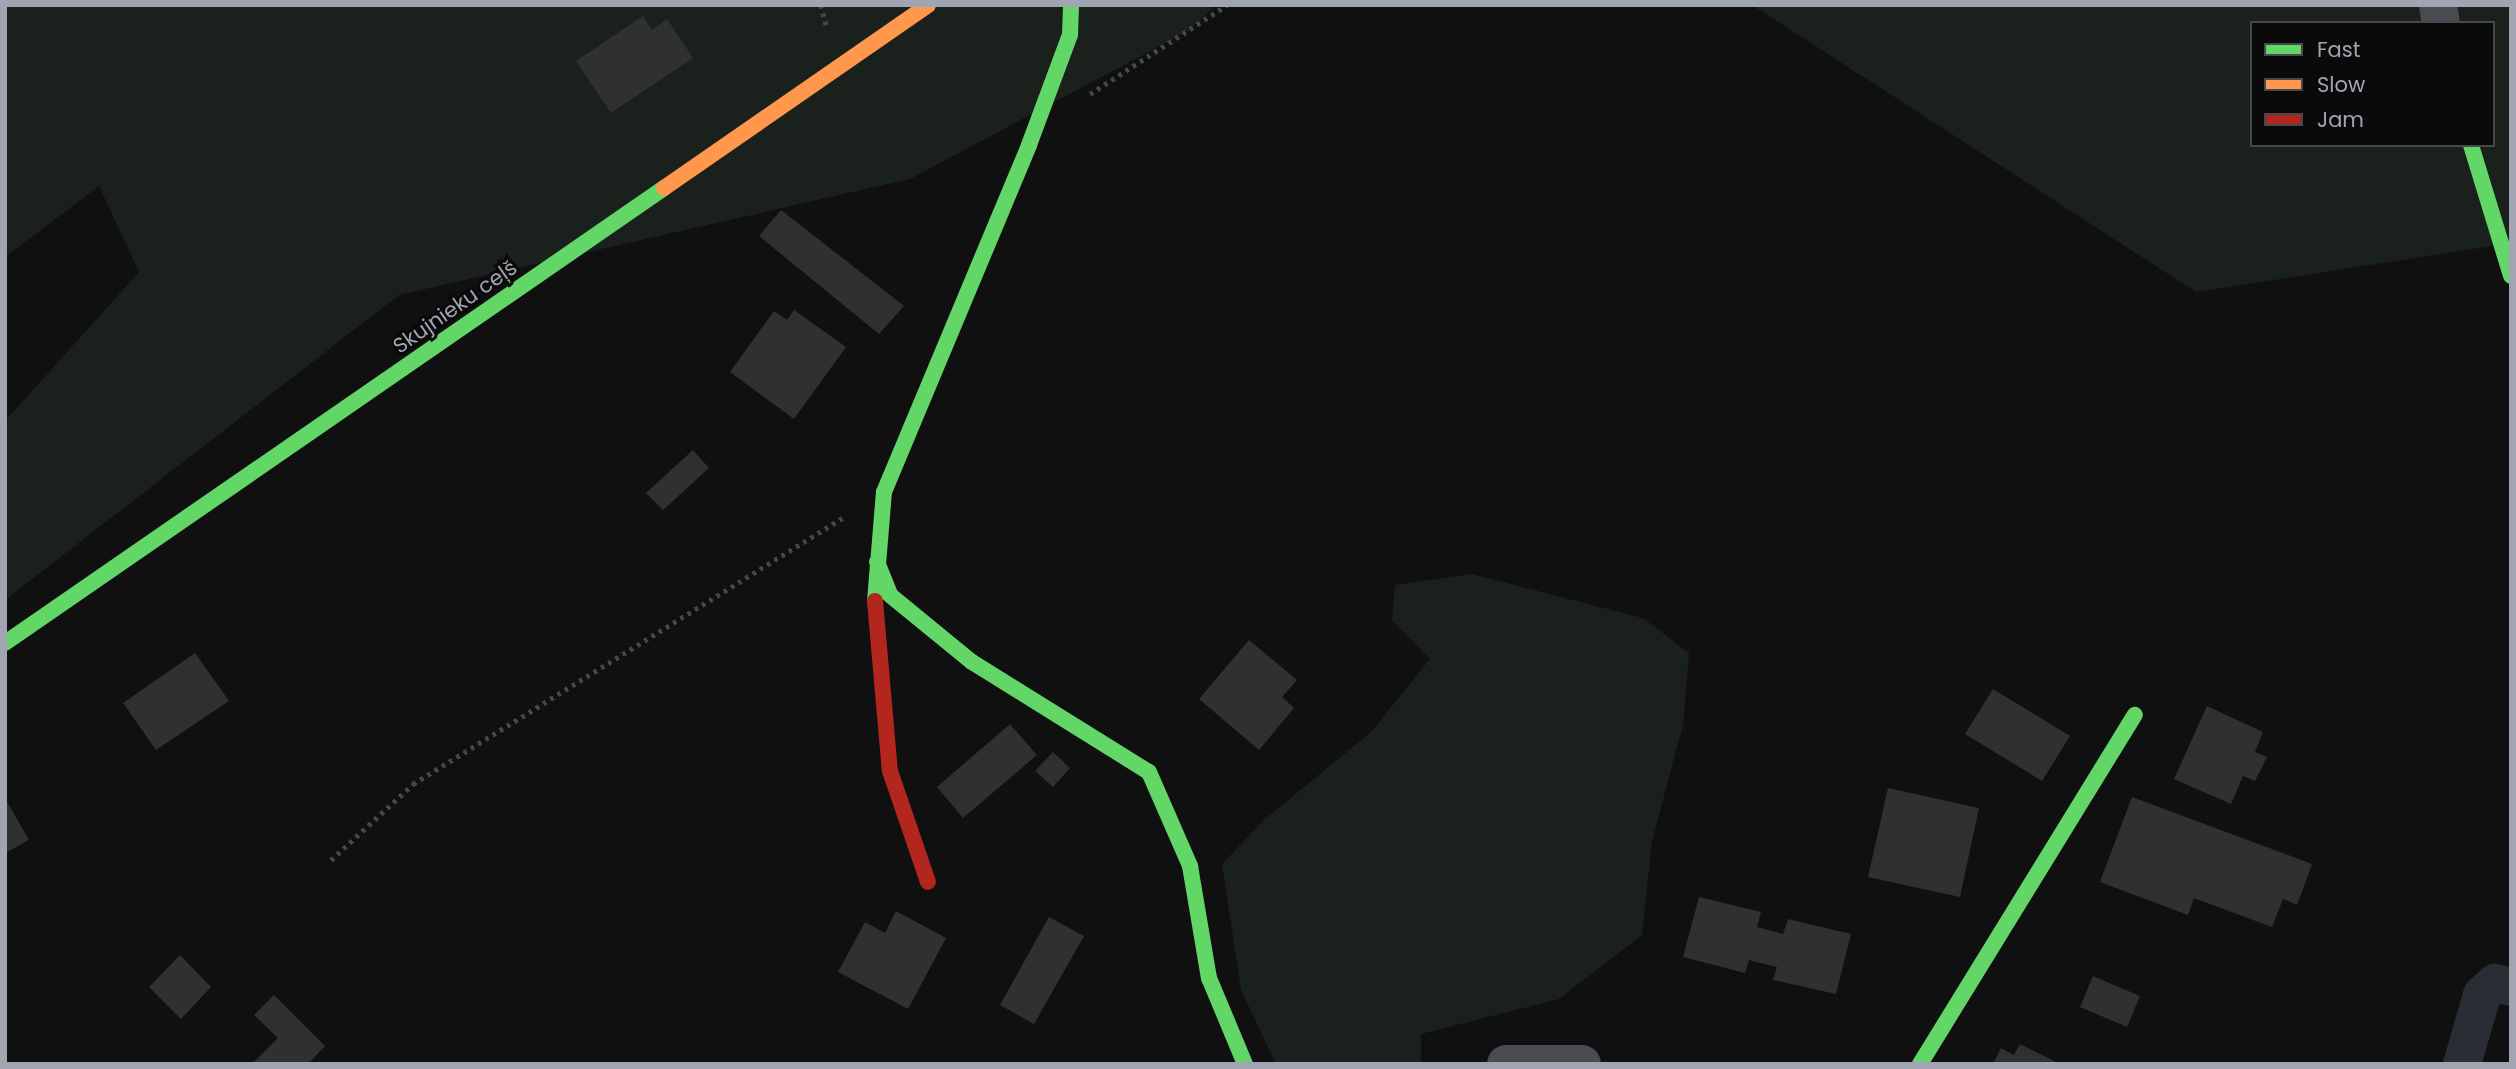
<!DOCTYPE html>
<html>
<head>
<meta charset="utf-8">
<style>
	body { margin:0 }
	#map { position:relative; width:2516px; height:1069px; overflow:hidden; background:#101010; font-family:Poppins,sans-serif }
	div>[style] { position:absolute }
	.green>* { inset:0; background:#1a201b }
	.canal>* { height:38px; margin:-19px; padding:0 19px; transform-origin:19px; border-radius:19px; background:#282e34 }
	.building>* { inset:0; background:#303033 }
	.path>* { height:4.5px; margin-top:-2.25px; transform-origin:0; background:repeating-linear-gradient(90deg,#46474a 0 3.5px,transparent 0 8.5px) }
	.street>* { height:38px; margin:-19px; padding:0 19px; transform-origin:19px; border-radius:19px; background:#4a4b50 }
	.fast>* { height:16px; margin:-8px; padding:0 8px; transform-origin:8px; border-radius:8px; background:#63d668 }
	.slow>* { height:16px; margin:-8px; padding:0 8px; transform-origin:8px; border-radius:8px; background:#ff974d }
	.jam>* { height:16px; margin:-8px; padding:0 8px; transform-origin:8px; border-radius:8px; background:#b3261e }
	span { translate:-50% -50%; white-space:nowrap; text-align:center; line-height:1.15; -webkit-text-stroke:6px #0a0a0b; paint-order:stroke }
	.street-label { font-size:21px; color:#a1a5b1 }
	.frame { position:absolute; inset:0; border:7px solid #a1a5b1; pointer-events:none }
	.legend { position:absolute; left:2250px; top:21px; width:245px; height:126px; box-sizing:border-box; background:#0a0a0b; border:2px solid #46484d; margin:0; padding:9px 12px; list-style:none; font-size:21px; color:#a1a5b1 }
	.legend li { display:flex; align-items:center; gap:14px; height:35px }
	.legend b { width:35px; border:2px solid #46484d }
</style>
</head>
<body>
<div id="map">
	<div class="green">
		<div style="clip-path:polygon(5px 5px,1216px 5px,1188px 31px,910px 179px,399px 295px,5px 600px,5px 421px,139px 272px,99px 186px,5px 257px)"></div>
		<div style="clip-path:polygon(evenodd,1752px 5px,2511px 5px,2511px 243px,2196px 292px,1752px 5px,2252px 23px,2493px 23px,2493px 145px,2252px 145px,2252px 23px)"></div>
		<div style="clip-path:polygon(1472px 574px,1643px 618px,1689px 653px,1683px 725px,1652px 841px,1642px 935px,1559px 999px,1421px 1034px,1421px 1064px,1276px 1064px,1241px 990px,1222px 864px,1264px 820px,1371px 732px,1430px 659px,1392px 620px,1395px 585px)"></div>
	</div>
	<div class="canal">
		<div style="left:2462px;top:1064px;width:72px;rotate:-73.8deg"></div>
		<div style="left:2482px;top:995px;width:18px;rotate:-43deg"></div>
		<div style="left:2495px;top:983px;width:16px;rotate:14deg"></div>
	</div>
	<div class="building">
		<div style="clip-path:polygon(643px 16px,652px 30px,667px 19px,693px 58px,611px 113px,576px 61px)"></div>
		<div style="clip-path:polygon(781px 210px,904px 306px,879px 334px,759px 236px)"></div>
		<div style="clip-path:polygon(794px 310px,846px 347px,794px 419px,730px 372px,774px 311px,787px 320px)"></div>
		<div style="clip-path:polygon(693px 450px,709px 468px,663px 510px,646px 493px)"></div>
		<div style="clip-path:polygon(1249px 640px,1297px 680px,1282px 697px,1294px 708px,1259px 750px,1199px 699px)"></div>
		<div style="clip-path:polygon(195px 653px,229px 701px,156px 750px,123px 703px)"></div>
		<div style="clip-path:polygon(1993px 689px,2070px 736px,2042px 781px,1965px 734px)"></div>
		<div style="clip-path:polygon(2207px 706px,2263px 732px,2255px 752px,2267px 757px,2255px 781px,2243px 776px,2231px 804px,2174px 779px)"></div>
		<div style="clip-path:polygon(1010px 724px,1037px 755px,963px 818px,937px 787px)"></div>
		<div style="clip-path:polygon(1053px 752px,1070px 768px,1053px 787px,1035px 771px)"></div>
		<div style="clip-path:polygon(1888px 788px,1979px 808px,1960px 897px,1868px 877px)"></div>
		<div style="clip-path:polygon(2132px 797px,2312px 864px,2297px 905px,2283px 899px,2272px 927px,2194px 898px,2188px 915px,2100px 882px)"></div>
		<div style="clip-path:polygon(5px 798px,29px 840px,5px 853px)"></div>
		<div style="clip-path:polygon(1699px 897px,1761px 912px,1757px 927px,1783px 934px,1788px 919px,1851px 934px,1836px 994px,1773px 980px,1777px 967px,1749px 960px,1745px 973px,1683px 957px)"></div>
		<div style="clip-path:polygon(896px 911px,946px 938px,908px 1009px,838px 972px,865px 922px,885px 933px)"></div>
		<div style="clip-path:polygon(1049px 917px,1084px 936px,1034px 1024px,1000px 1005px)"></div>
		<div style="clip-path:polygon(180px 955px,211px 987px,181px 1019px,149px 987px)"></div>
		<div style="clip-path:polygon(2093px 976px,2140px 996px,2127px 1027px,2080px 1007px)"></div>
		<div style="clip-path:polygon(274px 995px,325px 1046px,308px 1064px,252px 1064px,278px 1038px,254px 1015px)"></div>
		<div style="clip-path:polygon(2020px 1044px,2060px 1064px,1993px 1064px,2001px 1048px,2014px 1055px)"></div>
	</div>
	<div class="path">
		<div style="left:821px;top:5px;width:24px;rotate:75deg"></div>
		<div style="left:1090px;top:94px;width:163px;rotate:-33deg"></div>
		<div style="left:331px;top:860px;width:112px;rotate:-42.8deg"></div>
		<div style="left:413px;top:784px;width:507px;rotate:-31.78deg"></div>
	</div>
	<div class="street">
		<div style="left:2438px;top:5px;width:18px;rotate:81deg"></div>
		<div style="left:1506px;top:1064px;width:76px"></div>
	</div>
	<div class="fast">
		<div style="left:2471px;top:145px;width:137px;rotate:73deg"></div>
		<div style="left:877px;top:562px;width:35px;rotate:68deg"></div>
		<div style="left:890px;top:595px;width:106px;rotate:39.3deg"></div>
		<div style="left:972px;top:662px;width:208px;rotate:31.9deg"></div>
		<div style="left:1149px;top:772px;width:103px;rotate:66.4deg"></div>
		<div style="left:1190px;top:866px;width:114px;rotate:80.4deg"></div>
		<div style="left:1209px;top:978px;width:93px;rotate:67.3deg"></div>
		<div style="left:875px;top:601px;width:109px;rotate:-85.3deg"></div>
		<div style="left:884px;top:492px;width:376px;rotate:-67.3deg"></div>
		<div style="left:1029px;top:145px;width:117px;rotate:-69.6deg"></div>
		<div style="left:1070px;top:35px;width:30px;rotate:-88deg"></div>
		<div style="left:5px;top:643px;width:801px;rotate:-34.62deg"></div>
		<div style="left:1920px;top:1064px;width:410px;rotate:-58.4deg"></div>
	</div>
	<div class="slow">
		<div style="left:664px;top:188px;width:321px;rotate:-34.7deg"></div>
	</div>
	<div class="jam">
		<div style="left:875px;top:601px;width:171px;rotate:85deg"></div>
		<div style="left:890px;top:771px;width:117px;rotate:71.1deg"></div>
	</div>
	<div class="street-label">
		<span style="left:455px;top:307px;rotate:-35deg">Skujnieku ceļš</span>
	</div>
	<div class="frame"></div>
	<ul class="legend">
	<li><b style="height:9px;background:#63d668"></b>Fast</li>
	<li><b style="height:9px;background:#ff974d"></b>Slow</li>
	<li><b style="height:9px;background:#b3261e"></b>Jam</li>
	</ul>
</div>
</body>
</html>
